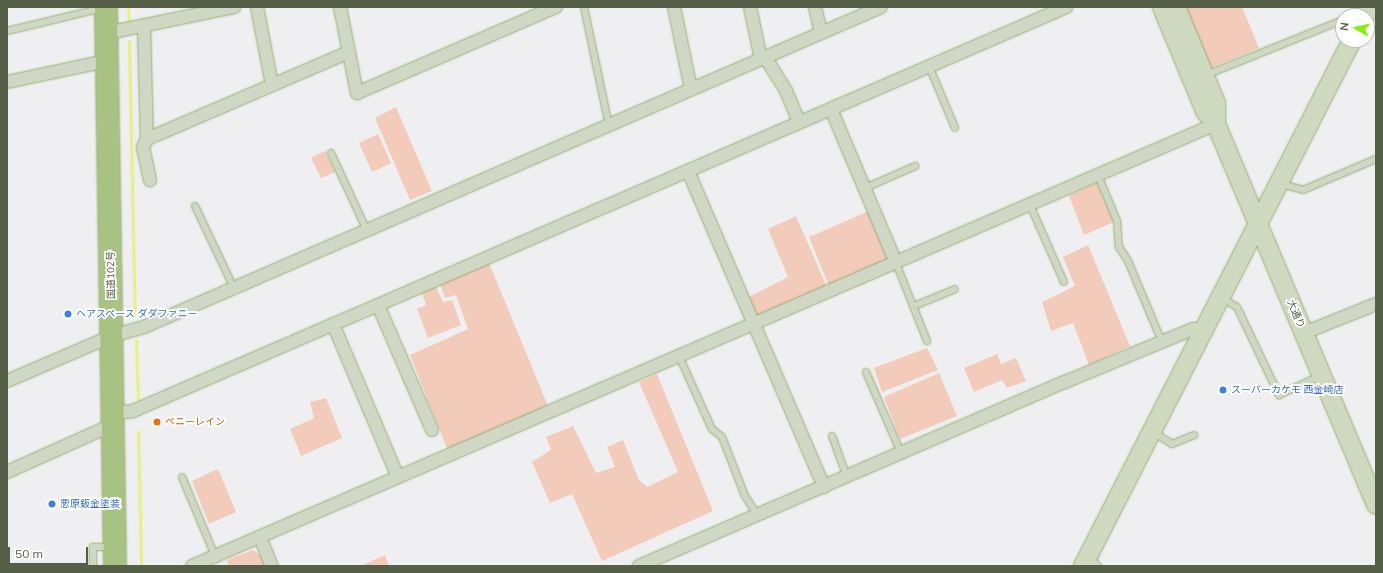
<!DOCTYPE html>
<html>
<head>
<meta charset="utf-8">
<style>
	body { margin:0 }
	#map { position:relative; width:1383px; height:573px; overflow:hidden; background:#efeff2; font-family:Mulish,"Noto Sans JP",sans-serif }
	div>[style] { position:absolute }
	.green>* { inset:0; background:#f2cbba }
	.stream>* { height:3px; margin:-1.5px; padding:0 1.5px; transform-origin:1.5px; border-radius:1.5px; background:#e6f384 }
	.roads { filter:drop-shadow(0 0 1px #92ae6e) drop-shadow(0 0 1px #92ae6e) }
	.lane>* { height:6px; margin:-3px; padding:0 3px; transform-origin:3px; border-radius:3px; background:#d0d8c5 }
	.street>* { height:12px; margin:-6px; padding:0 6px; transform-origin:6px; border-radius:6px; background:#d0d8c5 }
	.secondary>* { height:18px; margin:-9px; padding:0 9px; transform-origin:9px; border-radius:9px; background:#cfd9c0 }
	.highway>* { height:22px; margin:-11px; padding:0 11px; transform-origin:11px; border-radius:11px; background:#a7c283 }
	.dots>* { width:11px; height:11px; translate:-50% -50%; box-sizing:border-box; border:2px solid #fff; border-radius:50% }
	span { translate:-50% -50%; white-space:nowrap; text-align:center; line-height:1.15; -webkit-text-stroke:3.5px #fff; paint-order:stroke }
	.street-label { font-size:10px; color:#555e46 }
	.shop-label { font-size:10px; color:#366cbe }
	.left { translate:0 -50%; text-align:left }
	.food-label { font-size:10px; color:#c56008 }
	.frame { position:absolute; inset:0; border:8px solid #555e46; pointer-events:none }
	.north { position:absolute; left:1335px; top:8px; width:40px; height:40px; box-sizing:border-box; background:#fff; border:1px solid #bbbfb5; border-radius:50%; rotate:278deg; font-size:11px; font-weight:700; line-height:16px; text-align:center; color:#555e46 }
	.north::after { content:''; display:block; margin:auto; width:14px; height:18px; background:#84ef0b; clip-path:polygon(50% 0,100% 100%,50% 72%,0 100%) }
	.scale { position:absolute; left:8px; top:547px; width:80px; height:18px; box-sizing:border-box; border:2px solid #555e46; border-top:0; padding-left:5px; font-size:12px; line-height:14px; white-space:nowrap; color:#555e46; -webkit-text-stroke:3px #fff; paint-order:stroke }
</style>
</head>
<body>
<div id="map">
	<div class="green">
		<div style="clip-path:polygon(1186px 7px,1242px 7px,1259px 48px,1211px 68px)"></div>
		<div style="clip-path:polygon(396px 107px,432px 191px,410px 200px,375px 118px)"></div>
		<div style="clip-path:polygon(378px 134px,391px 163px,372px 172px,359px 143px)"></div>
		<div style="clip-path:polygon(325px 151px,335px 172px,321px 178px,311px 158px)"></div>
		<div style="clip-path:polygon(1097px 183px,1114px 222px,1084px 235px,1069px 196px)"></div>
		<div style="clip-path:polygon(871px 210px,891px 260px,829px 286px,809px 237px)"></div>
		<div style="clip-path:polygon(796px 216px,827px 287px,756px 319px,747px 298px,788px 277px,768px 229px)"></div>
		<div style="clip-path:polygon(1088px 245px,1130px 346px,1089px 365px,1073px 323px,1051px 331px,1042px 302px,1075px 286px,1063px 257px)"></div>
		<div style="clip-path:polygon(489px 263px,548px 406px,448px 451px,410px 355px,468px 329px,456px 295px,445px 298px,440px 284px)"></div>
		<div style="clip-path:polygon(436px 287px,443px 302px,452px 300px,461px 325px,428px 338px,417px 309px,426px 305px,422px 292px)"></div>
		<div style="clip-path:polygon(927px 348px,938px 370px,882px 392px,874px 368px)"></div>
		<div style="clip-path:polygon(997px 354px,1001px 364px,1016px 358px,1026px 381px,1007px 388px,1002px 380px,974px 392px,964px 368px)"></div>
		<div style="clip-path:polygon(939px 373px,957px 416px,900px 439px,884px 397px)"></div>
		<div style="clip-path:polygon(657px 374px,713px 511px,602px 561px,572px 494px,550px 503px,532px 462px,551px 450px,546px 437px,573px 426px,596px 473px,615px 467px,607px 447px,623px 440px,639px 480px,647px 487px,678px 472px,639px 382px)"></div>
		<div style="clip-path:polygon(326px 398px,342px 438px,301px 456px,290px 429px,314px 418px,310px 402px)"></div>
		<div style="clip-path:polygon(218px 469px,236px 512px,209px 524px,192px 481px)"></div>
		<div style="clip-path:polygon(253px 550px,265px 558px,268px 566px,229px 566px,227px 560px)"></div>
		<div style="clip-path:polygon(385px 555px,389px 566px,361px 566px)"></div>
	</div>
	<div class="stream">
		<div style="left:128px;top:7px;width:14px;rotate:86deg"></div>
		<div style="left:129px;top:41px;width:275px;rotate:88.8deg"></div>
		<div style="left:136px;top:340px;width:61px;rotate:88.1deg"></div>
		<div style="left:138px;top:431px;width:135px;rotate:88.7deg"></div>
	</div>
	<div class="roads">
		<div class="lane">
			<div style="left:584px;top:7px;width:122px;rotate:78.1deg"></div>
			<div style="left:1352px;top:16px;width:13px;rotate:-23deg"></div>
			<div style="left:7px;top:31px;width:99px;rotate:-13.5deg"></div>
			<div style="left:929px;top:66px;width:67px;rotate:67.2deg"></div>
			<div style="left:1206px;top:75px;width:148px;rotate:-21.9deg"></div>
			<div style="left:331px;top:153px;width:86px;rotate:65.2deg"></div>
			<div style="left:1098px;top:175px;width:50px;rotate:67.6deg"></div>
			<div style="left:1117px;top:221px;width:26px;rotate:86deg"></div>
			<div style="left:1119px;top:247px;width:17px;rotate:57deg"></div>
			<div style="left:1128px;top:261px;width:88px;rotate:67.2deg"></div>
			<div style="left:1281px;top:184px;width:23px;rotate:15deg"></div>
			<div style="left:1303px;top:190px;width:79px;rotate:-23deg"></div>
			<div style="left:865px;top:188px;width:55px;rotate:-23.7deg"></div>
			<div style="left:1030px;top:205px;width:84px;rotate:66.2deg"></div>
			<div style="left:195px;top:206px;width:91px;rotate:64.6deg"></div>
			<div style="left:896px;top:263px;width:84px;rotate:68.3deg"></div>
			<div style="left:1222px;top:298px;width:17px;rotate:31deg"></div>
			<div style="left:1237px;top:307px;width:98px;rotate:64.5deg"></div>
			<div style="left:1279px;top:395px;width:45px;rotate:-24.9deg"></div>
			<div style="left:914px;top:306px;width:44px;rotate:-22.5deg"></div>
			<div style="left:679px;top:356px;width:80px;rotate:65.7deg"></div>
			<div style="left:712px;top:429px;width:13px;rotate:39deg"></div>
			<div style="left:722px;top:437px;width:63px;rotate:68.7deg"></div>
			<div style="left:745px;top:496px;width:24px;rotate:57deg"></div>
			<div style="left:866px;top:372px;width:88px;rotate:66.6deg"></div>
			<div style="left:1153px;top:432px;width:22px;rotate:32deg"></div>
			<div style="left:1172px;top:444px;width:24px;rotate:-22deg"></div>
			<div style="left:832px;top:436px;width:44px;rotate:69.9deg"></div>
			<div style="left:182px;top:477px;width:86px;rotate:67.3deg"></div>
			<div style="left:1089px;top:557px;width:13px;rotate:45deg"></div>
			<div style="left:93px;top:566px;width:19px;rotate:-90deg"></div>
			<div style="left:93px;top:547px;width:18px"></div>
		</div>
		<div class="street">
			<div style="left:257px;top:7px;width:79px;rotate:79.1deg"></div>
			<div style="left:340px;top:7px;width:88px;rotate:78.8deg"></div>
			<div style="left:357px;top:93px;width:217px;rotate:-23.4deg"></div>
			<div style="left:674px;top:7px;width:84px;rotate:78.3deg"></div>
			<div style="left:750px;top:7px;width:53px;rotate:78.1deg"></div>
			<div style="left:815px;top:7px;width:27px;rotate:77deg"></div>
			<div style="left:144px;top:26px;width:113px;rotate:88.5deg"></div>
			<div style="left:147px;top:139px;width:9px;rotate:117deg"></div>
			<div style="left:143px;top:147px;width:34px;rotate:78deg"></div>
			<div style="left:107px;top:33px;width:130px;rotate:-11.6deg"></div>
			<div style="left:765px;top:57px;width:40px;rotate:58deg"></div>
			<div style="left:786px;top:91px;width:34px;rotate:67deg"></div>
			<div style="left:7px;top:82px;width:102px;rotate:-11.9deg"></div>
			<div style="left:831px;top:109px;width:167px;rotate:67.1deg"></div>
			<div style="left:147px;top:139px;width:220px;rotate:-23.3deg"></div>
			<div style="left:688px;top:171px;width:344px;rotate:66.7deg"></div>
			<div style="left:378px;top:305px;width:136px;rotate:66.6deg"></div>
			<div style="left:333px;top:324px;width:166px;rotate:67deg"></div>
			<div style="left:1304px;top:333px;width:78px;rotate:-21.9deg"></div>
			<div style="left:7px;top:381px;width:114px;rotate:-23.2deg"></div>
			<div style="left:112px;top:336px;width:33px;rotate:-16deg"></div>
			<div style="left:144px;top:327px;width:803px;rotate:-23.47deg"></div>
			<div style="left:112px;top:413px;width:21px;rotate:-5deg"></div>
			<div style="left:133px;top:411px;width:1017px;rotate:-23.41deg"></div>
			<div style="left:7px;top:472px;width:115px;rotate:-24.1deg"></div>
			<div style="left:260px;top:537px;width:31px;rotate:68deg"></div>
			<div style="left:192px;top:566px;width:1115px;rotate:-23.35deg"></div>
			<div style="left:639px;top:566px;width:464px;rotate:-23.4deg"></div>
			<div style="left:1065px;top:382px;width:139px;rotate:-22.5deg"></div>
			<div style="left:1193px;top:329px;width:11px"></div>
		</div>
		<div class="secondary">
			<div style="left:1162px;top:7px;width:113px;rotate:67.5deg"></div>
			<div style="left:1205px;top:111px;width:17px;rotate:50deg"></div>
			<div style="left:1216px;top:124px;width:413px;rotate:67.2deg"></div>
			<div style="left:1176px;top:7px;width:104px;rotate:67.4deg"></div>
			<div style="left:1216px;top:103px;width:21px;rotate:90deg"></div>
			<div style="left:1365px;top:16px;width:10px;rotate:-66deg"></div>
			<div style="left:1083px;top:566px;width:591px;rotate:-62.91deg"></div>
		</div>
		<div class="highway">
			<div style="left:106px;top:7px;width:559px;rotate:89.08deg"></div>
		</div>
	</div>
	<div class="dots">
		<div style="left:68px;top:314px;background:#3f7fe0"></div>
		<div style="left:1223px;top:390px;background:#3f7fe0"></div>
		<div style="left:157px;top:422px;background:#e8710a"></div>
		<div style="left:52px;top:504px;background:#3f7fe0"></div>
	</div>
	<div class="street-label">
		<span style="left:111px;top:275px;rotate:-91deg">国道102号</span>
		<span style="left:1296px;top:314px;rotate:67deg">大通り</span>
	</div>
	<div class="shop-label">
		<span class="left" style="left:76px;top:314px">ヘアスペース ダダファニー</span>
		<span class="left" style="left:1231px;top:390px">スーパーカケモ 西金崎店</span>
		<span class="left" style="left:60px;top:504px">悪原鈑金塗装</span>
	</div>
	<div class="food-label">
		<span class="left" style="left:165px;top:422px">ペニーレイン</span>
	</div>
	<div class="frame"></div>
	<div class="north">N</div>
	<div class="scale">50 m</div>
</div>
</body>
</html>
